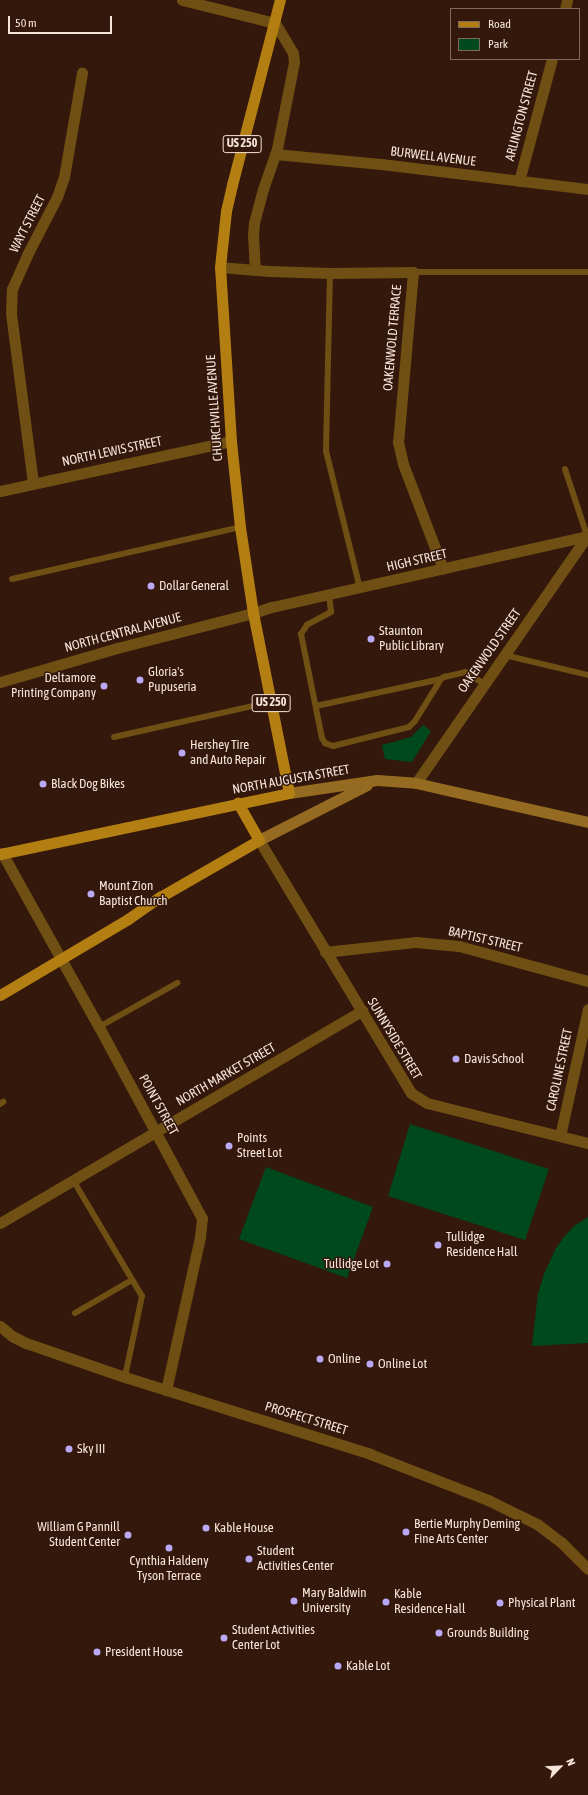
<!DOCTYPE html>
<html>
<head>
<meta charset="utf-8">
<style>
	body { margin:0 }
	#map { position:relative; width:588px; height:1795px; overflow:hidden; background:#33180b; font-family:"Asap Condensed",sans-serif }
	div>[style] { position:absolute }
	.green>* { inset:0; background:#00491c }
	.service>* { height:6px; margin:-3px; padding:0 3px; transform-origin:3px; border-radius:3px; background:#6f4f13 }
	.minor>* { height:11px; margin:-5.5px; padding:0 5.5px; transform-origin:5.5px; border-radius:5.5px; background:#6f4f13 }
	.tertiary>* { height:11px; margin:-5.5px; padding:0 5.5px; transform-origin:5.5px; border-radius:5.5px; background:#6f4f13 }
	.secondary>* { height:11px; margin:-5.5px; padding:0 5.5px; transform-origin:5.5px; border-radius:5.5px; background:#946b21 }
	.primary>* { height:11px; margin:-5.5px; padding:0 5.5px; transform-origin:5.5px; border-radius:5.5px; background:#b47f12 }
	.dots>* { width:11px; height:11px; translate:-50% -50%; box-sizing:border-box; border:2px solid #33180b; border-radius:50% }
	span { translate:-50% -50%; white-space:nowrap; text-align:center; line-height:1.15; -webkit-text-stroke:3px #33180b; paint-order:stroke }
	.shield-label span { padding:1px 3px; background:#33180b; border:1px solid; border-radius:3px; -webkit-text-stroke-width:0 }
	.shield-label { font-size:12px; color:#f6e3da; font-weight:700 }
	.street-label { font-size:13px; color:#f6e3da }
	.poi-label { font-size:13px; color:#f6e3da }
	.left { translate:0 -50%; text-align:left }
	.right { translate:-100% -50%; text-align:right }
	.legend { position:absolute; left:450px; top:8px; width:130px; height:52px; box-sizing:border-box; background:#33180b; border:1px solid #81695e; margin:0; padding:5px 7px; list-style:none; font-size:12px; color:#f6e3da }
	.legend li { display:flex; align-items:center; gap:8px; height:20px }
	.legend b { width:20px; border:1px solid #81695e }
	.north { position:absolute; left:540px; top:1747px; width:40px; height:40px; -webkit-text-stroke:3px #33180b; paint-order:stroke; rotate:66deg; font-size:11px; font-weight:700; line-height:16px; text-align:center; color:#f6e3da }
	.north::after { content:''; display:block; margin:auto; width:14px; height:18px; background:#f6e3da; clip-path:polygon(50% 0,100% 100%,50% 72%,0 100%) }
	.scale { position:absolute; left:8px; top:16px; width:104px; height:18px; box-sizing:border-box; border:2px solid #f6e3da; border-top:0; padding-left:5px; font-size:12px; line-height:14px; white-space:nowrap; color:#f6e3da; -webkit-text-stroke:3px #33180b; paint-order:stroke }
</style>
</head>
<body>
<div id="map">
	<div class="green">
		<div style="clip-path:polygon(423px 725px,431px 731px,412px 762px,385px 759px,382px 745px,411px 737px)"></div>
		<div style="clip-path:polygon(410px 1124px,549px 1169px,525px 1240px,388px 1196px)"></div>
		<div style="clip-path:polygon(266px 1167px,373px 1207px,347px 1278px,239px 1239px)"></div>
		<div style="clip-path:polygon(588px 1217px,588px 1343px,532px 1346px,538px 1293px,544px 1274px,556px 1248px,564px 1237px,574px 1226px)"></div>
	</div>
	<div class="service">
		<div style="left:413px;top:272px;width:175px"></div>
		<div style="left:330px;top:273px;width:178px;rotate:91.3deg"></div>
		<div style="left:326px;top:451px;width:141px;rotate:76.1deg"></div>
		<div style="left:565px;top:469px;width:71px;rotate:71.8deg"></div>
		<div style="left:12px;top:579px;width:234px;rotate:-12.8deg"></div>
		<div style="left:329px;top:595px;width:17px;rotate:83deg"></div>
		<div style="left:331px;top:612px;width:27px;rotate:152deg"></div>
		<div style="left:307px;top:625px;width:11px;rotate:124deg"></div>
		<div style="left:301px;top:634px;width:106px;rotate:78.6deg"></div>
		<div style="left:322px;top:738px;width:6px;rotate:59deg"></div>
		<div style="left:325px;top:743px;width:9px;rotate:21deg"></div>
		<div style="left:333px;top:746px;width:78px;rotate:-14deg"></div>
		<div style="left:409px;top:727px;width:8px;rotate:-45deg"></div>
		<div style="left:415px;top:721px;width:49px;rotate:-58.2deg"></div>
		<div style="left:441px;top:679px;width:4px;rotate:-34deg"></div>
		<div style="left:444px;top:677px;width:22px;rotate:-13deg"></div>
		<div style="left:465px;top:672px;width:22px;rotate:32deg"></div>
		<div style="left:504px;top:655px;width:86px;rotate:13.4deg"></div>
		<div style="left:316px;top:706px;width:128px;rotate:-12.2deg"></div>
		<div style="left:114px;top:737px;width:161px;rotate:-12.6deg"></div>
		<div style="left:99px;top:1027px;width:90px;rotate:-29.4deg"></div>
		<div style="left:0;top:1104px;width:4px;rotate:-34deg"></div>
		<div style="left:73px;top:1180px;width:135px;rotate:59.3deg"></div>
		<div style="left:142px;top:1296px;width:83px;rotate:101.9deg"></div>
		<div style="left:75px;top:1313px;width:66px;rotate:-30.1deg"></div>
	</div>
	<div class="minor">
		<div style="left:182px;top:0;width:96px;rotate:13.9deg"></div>
		<div style="left:275px;top:23px;width:35px;rotate:59deg"></div>
		<div style="left:293px;top:53px;width:9px;rotate:84deg"></div>
		<div style="left:294px;top:62px;width:89px;rotate:101.1deg"></div>
		<div style="left:277px;top:149px;width:42px;rotate:109.3deg"></div>
		<div style="left:263px;top:189px;width:35px;rotate:105deg"></div>
		<div style="left:254px;top:223px;width:11px;rotate:95deg"></div>
		<div style="left:253px;top:234px;width:36px;rotate:87deg"></div>
		<div style="left:565px;top:9px;width:9px;rotate:-77deg"></div>
		<div style="left:275px;top:154px;width:106px;rotate:5.4deg"></div>
		<div style="left:381px;top:164px;width:209px;rotate:6.9deg"></div>
		<div style="left:519px;top:181px;width:126px;rotate:-74.9deg"></div>
		<div style="left:220px;top:267px;width:49px;rotate:4.7deg"></div>
		<div style="left:269px;top:271px;width:61px;rotate:1.9deg"></div>
		<div style="left:330px;top:273px;width:83px;rotate:-0.7deg"></div>
		<div style="left:413px;top:272px;width:171px;rotate:95deg"></div>
		<div style="left:398px;top:442px;width:23px;rotate:77deg"></div>
		<div style="left:403px;top:464px;width:112px;rotate:69.1deg"></div>
		<div style="left:33px;top:483px;width:170px;rotate:-97.4deg"></div>
		<div style="left:11px;top:314px;width:25px;rotate:-88deg"></div>
		<div style="left:12px;top:289px;width:37px;rotate:-66deg"></div>
		<div style="left:27px;top:255px;width:65px;rotate:-62.7deg"></div>
		<div style="left:57px;top:197px;width:21px;rotate:-71deg"></div>
		<div style="left:64px;top:177px;width:106px;rotate:-80.2deg"></div>
		<div style="left:253px;top:613px;width:20px;rotate:-18deg"></div>
		<div style="left:272px;top:607px;width:324px;rotate:-12.7deg"></div>
		<div style="left:416px;top:783px;width:300px;rotate:-55.3deg"></div>
		<div style="left:259px;top:840px;width:295px;rotate:59deg"></div>
		<div style="left:411px;top:1093px;width:19px;rotate:32deg"></div>
		<div style="left:427px;top:1103px;width:166px;rotate:14deg"></div>
		<div style="left:2px;top:853px;width:199px;rotate:60.9deg"></div>
		<div style="left:99px;top:1027px;width:217px;rotate:61.7deg"></div>
		<div style="left:202px;top:1218px;width:19px;rotate:96deg"></div>
		<div style="left:200px;top:1237px;width:157px;rotate:102.5deg"></div>
		<div style="left:325px;top:952px;width:92px;rotate:-6.3deg"></div>
		<div style="left:416px;top:942px;width:43px;rotate:5.3deg"></div>
		<div style="left:459px;top:946px;width:134px;rotate:15.2deg"></div>
		<div style="left:560px;top:1136px;width:130px;rotate:-77.6deg"></div>
		<div style="left:0;top:1223px;width:420px;rotate:-30.4deg"></div>
		<div style="left:0;top:1326px;width:16px;rotate:40deg"></div>
		<div style="left:12px;top:1336px;width:16px;rotate:27deg"></div>
		<div style="left:26px;top:1343px;width:105px;rotate:19deg"></div>
		<div style="left:125px;top:1377px;width:257px;rotate:17.4deg"></div>
		<div style="left:370px;top:1454px;width:127px;rotate:21.3deg"></div>
		<div style="left:488px;top:1500px;width:55px;rotate:26.1deg"></div>
		<div style="left:537px;top:1524px;width:30px;rotate:37deg"></div>
		<div style="left:561px;top:1542px;width:38px;rotate:45deg"></div>
	</div>
	<div class="tertiary">
		<div style="left:0;top:491px;width:236px;rotate:-12.2deg"></div>
		<div style="left:0;top:682px;width:122px;rotate:-16.2deg"></div>
		<div style="left:117px;top:648px;width:140px;rotate:-14.4deg"></div>
	</div>
	<div class="secondary">
		<div style="left:289px;top:793px;width:89px;rotate:-8.4deg"></div>
		<div style="left:377px;top:780px;width:39px;rotate:4deg"></div>
		<div style="left:416px;top:783px;width:176px;rotate:12.8deg"></div>
		<div style="left:259px;top:840px;width:121px;rotate:-27deg"></div>
	</div>
	<div class="primary">
		<div style="left:0;top:854px;width:295px;rotate:-11.9deg"></div>
		<div style="left:289px;top:793px;width:184px;rotate:-101.3deg"></div>
		<div style="left:253px;top:613px;width:87px;rotate:-98.6deg"></div>
		<div style="left:240px;top:527px;width:86px;rotate:-96deg"></div>
		<div style="left:231px;top:441px;width:174px;rotate:-93.6deg"></div>
		<div style="left:220px;top:267px;width:56px;rotate:-83.9deg"></div>
		<div style="left:226px;top:211px;width:27px;rotate:-77deg"></div>
		<div style="left:232px;top:185px;width:191px;rotate:-75.5deg"></div>
		<div style="left:0;top:995px;width:149px;rotate:-30.7deg"></div>
		<div style="left:128px;top:919px;width:39px;rotate:-35deg"></div>
		<div style="left:160px;top:897px;width:114px;rotate:-29.9deg"></div>
		<div style="left:259px;top:840px;width:43px;rotate:-119.6deg"></div>
	</div>
	<div class="dots">
		<div style="left:151px;top:586px;background:#bca9f5"></div>
		<div style="left:371px;top:639px;background:#bca9f5"></div>
		<div style="left:140px;top:680px;background:#bca9f5"></div>
		<div style="left:104px;top:686px;background:#bca9f5"></div>
		<div style="left:182px;top:753px;background:#bca9f5"></div>
		<div style="left:43px;top:784px;background:#bca9f5"></div>
		<div style="left:91px;top:894px;background:#bca9f5"></div>
		<div style="left:456px;top:1059px;background:#bca9f5"></div>
		<div style="left:229px;top:1146px;background:#bca9f5"></div>
		<div style="left:438px;top:1245px;background:#bca9f5"></div>
		<div style="left:387px;top:1264px;background:#bca9f5"></div>
		<div style="left:320px;top:1359px;background:#bca9f5"></div>
		<div style="left:370px;top:1364px;background:#bca9f5"></div>
		<div style="left:69px;top:1449px;background:#bca9f5"></div>
		<div style="left:206px;top:1528px;background:#bca9f5"></div>
		<div style="left:406px;top:1532px;background:#bca9f5"></div>
		<div style="left:128px;top:1535px;background:#bca9f5"></div>
		<div style="left:169px;top:1548px;background:#bca9f5"></div>
		<div style="left:249px;top:1559px;background:#bca9f5"></div>
		<div style="left:294px;top:1601px;background:#bca9f5"></div>
		<div style="left:386px;top:1602px;background:#bca9f5"></div>
		<div style="left:500px;top:1603px;background:#bca9f5"></div>
		<div style="left:439px;top:1633px;background:#bca9f5"></div>
		<div style="left:224px;top:1638px;background:#bca9f5"></div>
		<div style="left:97px;top:1652px;background:#bca9f5"></div>
		<div style="left:338px;top:1666px;background:#bca9f5"></div>
	</div>
	<div class="shield-label">
		<span style="left:242px;top:144px">US 250</span>
		<span style="left:271px;top:703px">US 250</span>
	</div>
	<div class="street-label">
		<span style="left:522px;top:116px;rotate:-75deg">ARLINGTON STREET</span>
		<span style="left:433px;top:157px;rotate:7deg">BURWELL AVENUE</span>
		<span style="left:28px;top:224px;rotate:-63deg">WAYT STREET</span>
		<span style="left:393px;top:338px;rotate:-85deg">OAKENWOLD TERRACE</span>
		<span style="left:215px;top:408px;rotate:-94deg">CHURCHVILLE AVENUE</span>
		<span style="left:112px;top:452px;rotate:-12deg">NORTH LEWIS STREET</span>
		<span style="left:417px;top:561px;rotate:-13deg">HIGH STREET</span>
		<span style="left:123px;top:633px;rotate:-15deg">NORTH CENTRAL AVENUE</span>
		<span style="left:490px;top:651px;rotate:-55deg">OAKENWOLD STREET</span>
		<span style="left:291px;top:780px;rotate:-10deg">NORTH AUGUSTA STREET</span>
		<span style="left:485px;top:940px;rotate:13deg">BAPTIST STREET</span>
		<span style="left:394px;top:1039px;rotate:59deg">SUNNYSIDE STREET</span>
		<span style="left:560px;top:1070px;rotate:-78deg">CAROLINE STREET</span>
		<span style="left:226px;top:1075px;rotate:-30deg">NORTH MARKET STREET</span>
		<span style="left:158px;top:1105px;rotate:61deg">POINT STREET</span>
		<span style="left:306px;top:1419px;rotate:17deg">PROSPECT STREET</span>
	</div>
	<div class="poi-label">
		<span class="left" style="left:159px;top:586px">Dollar General</span>
		<span class="left" style="left:379px;top:639px">Staunton<br>Public Library</span>
		<span class="left" style="left:148px;top:680px">Gloria's<br>Pupuseria</span>
		<span class="right" style="left:96px;top:686px">Deltamore<br>Printing Company</span>
		<span class="left" style="left:190px;top:753px">Hershey Tire<br>and Auto Repair</span>
		<span class="left" style="left:51px;top:784px">Black Dog Bikes</span>
		<span class="left" style="left:99px;top:894px">Mount Zion<br>Baptist Church</span>
		<span class="left" style="left:464px;top:1059px">Davis School</span>
		<span class="left" style="left:237px;top:1146px">Points<br>Street Lot</span>
		<span class="left" style="left:446px;top:1245px">Tullidge<br>Residence Hall</span>
		<span class="right" style="left:379px;top:1264px">Tullidge Lot</span>
		<span class="left" style="left:328px;top:1359px">Online</span>
		<span class="left" style="left:378px;top:1364px">Online Lot</span>
		<span class="left" style="left:77px;top:1449px">Sky III</span>
		<span class="left" style="left:414px;top:1532px">Bertie Murphy Deming<br>Fine Arts Center</span>
		<span class="right" style="left:120px;top:1535px">William G Pannill<br>Student Center</span>
		<span class="left" style="left:214px;top:1528px">Kable House</span>
		<span class="left" style="left:257px;top:1559px">Student<br>Activities Center</span>
		<span style="left:169px;top:1569px">Cynthia Haldeny<br>Tyson Terrace</span>
		<span class="left" style="left:302px;top:1601px">Mary Baldwin<br>University</span>
		<span class="left" style="left:394px;top:1602px">Kable<br>Residence Hall</span>
		<span class="left" style="left:508px;top:1603px">Physical Plant</span>
		<span class="left" style="left:232px;top:1638px">Student Activities<br>Center Lot</span>
		<span class="left" style="left:447px;top:1633px">Grounds Building</span>
		<span class="left" style="left:105px;top:1652px">President House</span>
		<span class="left" style="left:346px;top:1666px">Kable Lot</span>
	</div>
	<ul class="legend">
	<li><b style="height:5px;background:#b47f12"></b>Road</li>
	<li><b style="height:11px;background:#00491c"></b>Park</li>
	</ul>
	<div class="north">N</div>
	<div class="scale">50 m</div>
</div>
</body>
</html>
